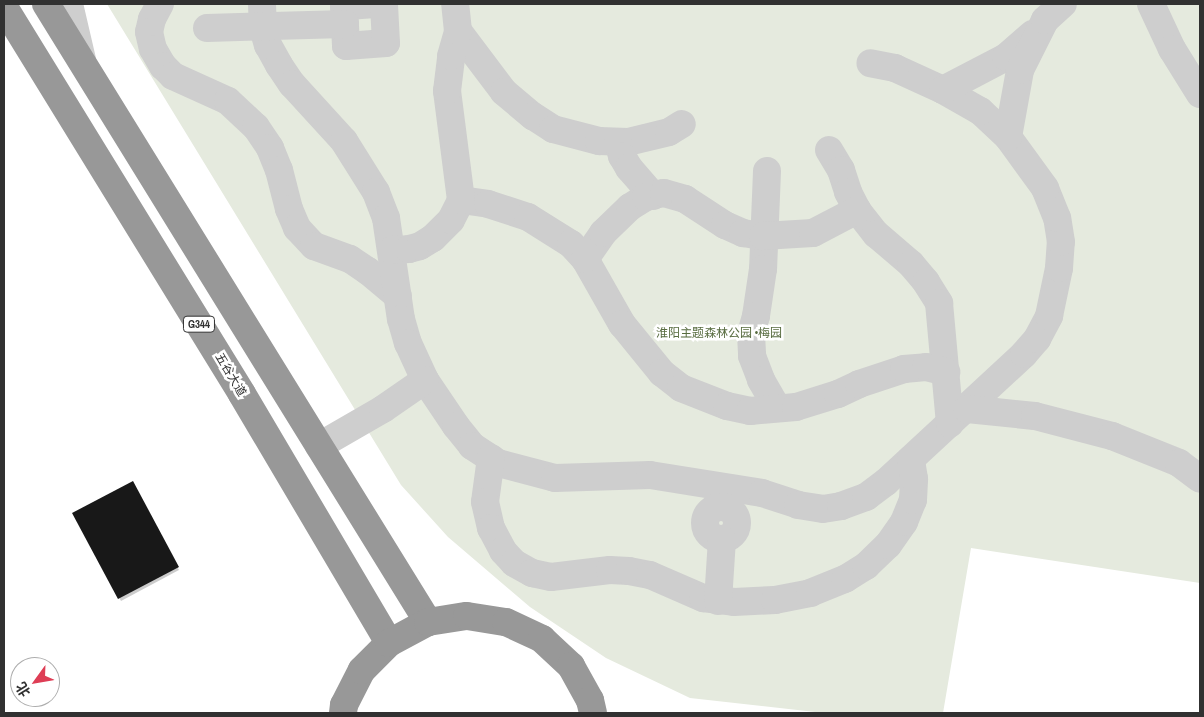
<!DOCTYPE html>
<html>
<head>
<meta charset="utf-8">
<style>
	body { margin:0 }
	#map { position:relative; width:1204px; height:717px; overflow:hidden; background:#fff; font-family:"Archivo Narrow","Noto Sans SC",sans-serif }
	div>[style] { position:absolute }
	.green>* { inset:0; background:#e5eade }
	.shadow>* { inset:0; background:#0003 }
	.building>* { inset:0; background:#181818 }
	.minor>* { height:28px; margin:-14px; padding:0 14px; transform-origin:14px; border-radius:14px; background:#cecece }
	.minor>.ring { margin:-14px; padding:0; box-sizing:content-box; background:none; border:28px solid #cecece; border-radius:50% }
	.highway>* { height:28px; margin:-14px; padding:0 14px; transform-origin:14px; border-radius:14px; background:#989898 }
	span { translate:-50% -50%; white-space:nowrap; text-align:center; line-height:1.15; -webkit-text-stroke:5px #fff; paint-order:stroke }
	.shield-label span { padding:1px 4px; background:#fff; border:1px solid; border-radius:4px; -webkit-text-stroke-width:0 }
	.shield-label { font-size:11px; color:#313131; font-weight:700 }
	.park-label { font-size:12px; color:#586c40 }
	.street-label { font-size:12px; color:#313131 }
	.frame { position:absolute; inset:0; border:5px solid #313131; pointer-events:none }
	.north { position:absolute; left:10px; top:657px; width:50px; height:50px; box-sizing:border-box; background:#fff; border:1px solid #adadad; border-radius:50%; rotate:238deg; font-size:14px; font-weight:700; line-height:20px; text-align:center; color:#313131 }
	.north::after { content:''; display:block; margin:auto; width:18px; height:22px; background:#de3d55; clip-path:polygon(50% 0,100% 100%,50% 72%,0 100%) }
</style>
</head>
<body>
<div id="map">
	<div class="green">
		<div style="clip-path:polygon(107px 4px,1200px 4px,1200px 583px,971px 548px,943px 713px,824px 713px,690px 698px,606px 658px,530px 607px,448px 537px,401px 485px)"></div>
	</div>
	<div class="shadow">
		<div style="clip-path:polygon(132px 483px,179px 570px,121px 601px,74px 514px)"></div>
	</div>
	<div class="building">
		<div style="clip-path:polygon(133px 481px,179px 567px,118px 599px,72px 513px)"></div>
	</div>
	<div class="minor">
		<div style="left:69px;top:4px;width:57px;rotate:76.9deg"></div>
		<div style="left:160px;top:4px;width:17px;rotate:118deg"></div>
		<div style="left:152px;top:19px;width:13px;rotate:103deg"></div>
		<div style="left:149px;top:32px;width:17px;rotate:77deg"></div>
		<div style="left:153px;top:49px;width:20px;rotate:60deg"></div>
		<div style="left:163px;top:66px;width:14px;rotate:45deg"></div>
		<div style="left:173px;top:76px;width:60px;rotate:24.4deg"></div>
		<div style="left:228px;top:101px;width:38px;rotate:43deg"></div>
		<div style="left:256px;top:127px;width:25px;rotate:56deg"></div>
		<div style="left:270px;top:148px;width:24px;rotate:68deg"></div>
		<div style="left:279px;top:170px;width:40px;rotate:75.6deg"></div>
		<div style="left:289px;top:209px;width:21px;rotate:67deg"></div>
		<div style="left:297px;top:228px;width:25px;rotate:47deg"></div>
		<div style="left:314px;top:246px;width:38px;rotate:20deg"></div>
		<div style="left:350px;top:259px;width:22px;rotate:34deg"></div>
		<div style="left:368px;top:271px;width:39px;rotate:40deg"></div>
		<div style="left:262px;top:4px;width:24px;rotate:88deg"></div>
		<div style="left:263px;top:28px;width:18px;rotate:74deg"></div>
		<div style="left:268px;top:45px;width:23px;rotate:61deg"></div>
		<div style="left:279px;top:65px;width:23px;rotate:56deg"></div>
		<div style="left:292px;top:84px;width:77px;rotate:47.6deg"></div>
		<div style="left:344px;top:141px;width:60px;rotate:57.9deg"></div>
		<div style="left:376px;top:192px;width:28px;rotate:69deg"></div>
		<div style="left:386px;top:218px;width:102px;rotate:81.6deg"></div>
		<div style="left:401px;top:319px;width:25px;rotate:74deg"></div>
		<div style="left:408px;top:343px;width:41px;rotate:65.3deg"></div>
		<div style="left:425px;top:380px;width:55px;rotate:56deg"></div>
		<div style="left:456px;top:426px;width:26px;rotate:51deg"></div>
		<div style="left:472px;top:446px;width:31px;rotate:33deg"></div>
		<div style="left:498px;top:463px;width:59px;rotate:14.7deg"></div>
		<div style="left:555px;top:478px;width:95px;rotate:-1.8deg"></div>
		<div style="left:650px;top:475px;width:113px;rotate:9.1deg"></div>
		<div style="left:762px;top:493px;width:38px;rotate:18deg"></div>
		<div style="left:798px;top:505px;width:25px;rotate:9deg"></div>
		<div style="left:823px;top:509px;width:18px;rotate:-9deg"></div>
		<div style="left:841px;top:506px;width:27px;rotate:-20deg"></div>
		<div style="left:866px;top:497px;width:25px;rotate:-37deg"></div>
		<div style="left:886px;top:482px;width:188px;rotate:-42.8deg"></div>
		<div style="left:1024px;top:354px;width:20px;rotate:-49deg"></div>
		<div style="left:1037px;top:339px;width:26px;rotate:-62deg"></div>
		<div style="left:1049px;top:316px;width:49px;rotate:-78.2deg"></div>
		<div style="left:1059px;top:268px;width:26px;rotate:-86deg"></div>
		<div style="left:1061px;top:242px;width:24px;rotate:-99deg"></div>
		<div style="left:1057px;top:218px;width:32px;rotate:-112deg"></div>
		<div style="left:1045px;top:188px;width:63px;rotate:-126deg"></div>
		<div style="left:1008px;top:137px;width:38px;rotate:-137deg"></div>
		<div style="left:980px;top:111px;width:43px;rotate:-150.4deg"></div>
		<div style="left:943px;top:90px;width:53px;rotate:-155.4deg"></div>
		<div style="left:895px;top:68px;width:25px;rotate:-169deg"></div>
		<div style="left:375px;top:4px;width:31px;rotate:176deg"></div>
		<div style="left:344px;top:6px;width:40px;rotate:87.1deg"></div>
		<div style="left:346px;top:46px;width:40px;rotate:-4.3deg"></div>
		<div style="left:386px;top:43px;width:39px;rotate:-93deg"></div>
		<div style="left:1151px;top:4px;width:50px;rotate:65deg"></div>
		<div style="left:1172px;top:49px;width:53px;rotate:58.1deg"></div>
		<div style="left:207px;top:28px;width:138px;rotate:-1.7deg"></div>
		<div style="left:458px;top:31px;width:76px;rotate:53deg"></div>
		<div style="left:504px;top:92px;width:38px;rotate:40deg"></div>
		<div style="left:533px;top:116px;width:24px;rotate:33deg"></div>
		<div style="left:553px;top:129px;width:48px;rotate:14.6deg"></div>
		<div style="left:599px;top:141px;width:29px;rotate:2deg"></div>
		<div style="left:628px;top:142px;width:42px;rotate:-13.7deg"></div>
		<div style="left:669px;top:132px;width:15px;rotate:-32deg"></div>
		<div style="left:943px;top:90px;width:71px;rotate:-27.6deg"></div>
		<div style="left:1006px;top:57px;width:35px;rotate:-41deg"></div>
		<div style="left:1008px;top:137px;width:68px;rotate:-79.8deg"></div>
		<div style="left:1020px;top:70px;width:56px;rotate:-63.4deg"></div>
		<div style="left:1045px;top:20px;width:24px;rotate:-42deg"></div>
		<div style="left:618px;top:142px;width:15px;rotate:74deg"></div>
		<div style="left:622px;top:156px;width:14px;rotate:60deg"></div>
		<div style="left:629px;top:168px;width:37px;rotate:49deg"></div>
		<div style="left:829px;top:150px;width:23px;rotate:59deg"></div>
		<div style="left:841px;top:170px;width:23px;rotate:72deg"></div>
		<div style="left:848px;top:192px;width:20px;rotate:63deg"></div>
		<div style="left:857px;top:210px;width:31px;rotate:52deg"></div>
		<div style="left:876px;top:234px;width:46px;rotate:40.6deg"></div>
		<div style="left:911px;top:264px;width:23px;rotate:50deg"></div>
		<div style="left:926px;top:282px;width:25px;rotate:58deg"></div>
		<div style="left:939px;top:303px;width:121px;rotate:84.8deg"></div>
		<div style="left:767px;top:171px;width:98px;rotate:92.3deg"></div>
		<div style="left:763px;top:269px;width:48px;rotate:98.5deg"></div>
		<div style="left:756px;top:316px;width:19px;rotate:106deg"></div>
		<div style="left:751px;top:334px;width:22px;rotate:87deg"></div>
		<div style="left:752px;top:356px;width:26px;rotate:69deg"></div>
		<div style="left:761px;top:380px;width:32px;rotate:60deg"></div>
		<div style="left:461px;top:200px;width:27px;rotate:8deg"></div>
		<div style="left:488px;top:204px;width:42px;rotate:18deg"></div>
		<div style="left:528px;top:217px;width:51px;rotate:32.1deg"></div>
		<div style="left:571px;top:244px;width:21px;rotate:47deg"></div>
		<div style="left:585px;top:259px;width:75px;rotate:60.4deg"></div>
		<div style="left:622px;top:324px;width:63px;rotate:50.8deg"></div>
		<div style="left:662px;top:373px;width:24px;rotate:38deg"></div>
		<div style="left:681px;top:388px;width:49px;rotate:21.4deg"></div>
		<div style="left:727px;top:406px;width:24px;rotate:12deg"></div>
		<div style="left:750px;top:411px;width:46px;rotate:-5deg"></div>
		<div style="left:796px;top:407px;width:44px;rotate:-17.2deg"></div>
		<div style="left:838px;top:394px;width:23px;rotate:-25deg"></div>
		<div style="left:859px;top:384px;width:47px;rotate:-18.4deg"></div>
		<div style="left:904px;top:369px;width:22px;rotate:-5deg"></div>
		<div style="left:926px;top:367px;width:21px;rotate:14deg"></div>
		<div style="left:392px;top:250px;width:17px;rotate:-3deg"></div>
		<div style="left:409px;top:249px;width:11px;rotate:-15deg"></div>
		<div style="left:420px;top:246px;width:15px;rotate:-32deg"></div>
		<div style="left:433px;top:238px;width:25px;rotate:-45deg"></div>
		<div style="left:451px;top:220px;width:22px;rotate:-63deg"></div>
		<div style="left:461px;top:200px;width:110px;rotate:-97.3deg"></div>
		<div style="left:447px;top:91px;width:35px;rotate:-83deg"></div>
		<div style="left:451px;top:56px;width:26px;rotate:-74deg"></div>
		<div style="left:458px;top:31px;width:27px;rotate:-96deg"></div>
		<div style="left:585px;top:259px;width:32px;rotate:-55deg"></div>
		<div style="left:603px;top:233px;width:37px;rotate:-44deg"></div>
		<div style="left:630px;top:207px;width:19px;rotate:-32deg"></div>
		<div style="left:646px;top:197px;width:18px;rotate:-13deg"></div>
		<div style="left:664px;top:193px;width:22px;rotate:16deg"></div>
		<div style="left:685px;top:199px;width:48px;rotate:33deg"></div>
		<div style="left:725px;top:225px;width:20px;rotate:24deg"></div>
		<div style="left:743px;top:233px;width:20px;rotate:9deg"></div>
		<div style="left:763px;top:236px;width:50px;rotate:-3.4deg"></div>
		<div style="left:813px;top:233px;width:50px;rotate:-27.6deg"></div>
		<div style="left:967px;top:409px;width:68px;rotate:5.9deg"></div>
		<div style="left:1035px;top:416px;width:80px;rotate:14.6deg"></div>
		<div style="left:1112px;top:436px;width:72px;rotate:21.9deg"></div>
		<div style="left:1179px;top:463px;width:26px;rotate:37deg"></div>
		<div style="left:319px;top:446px;width:74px;rotate:-30deg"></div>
		<div style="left:383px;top:409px;width:51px;rotate:-34.6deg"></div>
		<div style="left:491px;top:458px;width:44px;rotate:97.8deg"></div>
		<div style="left:485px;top:502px;width:27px;rotate:77deg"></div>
		<div style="left:491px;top:528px;width:26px;rotate:62deg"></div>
		<div style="left:503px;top:551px;width:16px;rotate:47deg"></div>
		<div style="left:514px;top:563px;width:21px;rotate:29deg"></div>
		<div style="left:532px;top:573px;width:19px;rotate:12deg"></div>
		<div style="left:551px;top:577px;width:59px;rotate:-6.8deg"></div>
		<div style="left:610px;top:570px;width:19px;rotate:3deg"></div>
		<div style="left:629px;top:571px;width:21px;rotate:11deg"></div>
		<div style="left:650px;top:575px;width:58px;rotate:23.5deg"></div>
		<div style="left:703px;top:598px;width:31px;rotate:7deg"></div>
		<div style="left:734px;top:602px;width:41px;rotate:-2.8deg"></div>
		<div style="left:775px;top:600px;width:36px;rotate:-11deg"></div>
		<div style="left:810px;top:593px;width:38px;rotate:-22deg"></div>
		<div style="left:845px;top:579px;width:25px;rotate:-32deg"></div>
		<div style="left:866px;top:566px;width:30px;rotate:-44deg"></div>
		<div style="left:888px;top:545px;width:28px;rotate:-55deg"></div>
		<div style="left:904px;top:522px;width:24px;rotate:-68deg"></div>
		<div style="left:913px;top:500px;width:21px;rotate:-87deg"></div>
		<div style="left:914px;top:479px;width:20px;rotate:-99deg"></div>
		<div class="ring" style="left:705px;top:507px;width:4px;height:4px"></div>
		<div style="left:718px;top:601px;width:62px;rotate:-86.3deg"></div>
	</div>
	<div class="highway">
		<div style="left:46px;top:4px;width:727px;rotate:58.28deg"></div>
		<div style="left:4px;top:7px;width:454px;rotate:58.4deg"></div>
		<div style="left:242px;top:394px;width:289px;rotate:59.4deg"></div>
		<div style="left:343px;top:713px;width:8px;rotate:-83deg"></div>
		<div style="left:344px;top:705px;width:39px;rotate:-63deg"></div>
		<div style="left:362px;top:670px;width:38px;rotate:-45deg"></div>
		<div style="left:389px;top:643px;width:44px;rotate:-28.3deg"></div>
		<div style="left:428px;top:622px;width:39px;rotate:-9deg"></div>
		<div style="left:467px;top:616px;width:39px;rotate:9deg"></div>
		<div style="left:506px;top:622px;width:40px;rotate:25deg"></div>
		<div style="left:542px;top:639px;width:40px;rotate:43deg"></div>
		<div style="left:571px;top:666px;width:39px;rotate:61deg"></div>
		<div style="left:590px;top:700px;width:13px;rotate:77deg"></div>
	</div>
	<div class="shield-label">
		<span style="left:199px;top:324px">G344</span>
	</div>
	<div class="park-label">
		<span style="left:719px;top:334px">淮阳主题森林公园 •梅园</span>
	</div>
	<div class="street-label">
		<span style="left:230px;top:375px;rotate:59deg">五谷大道</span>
	</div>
	<div class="frame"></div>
	<div class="north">北</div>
</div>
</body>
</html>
